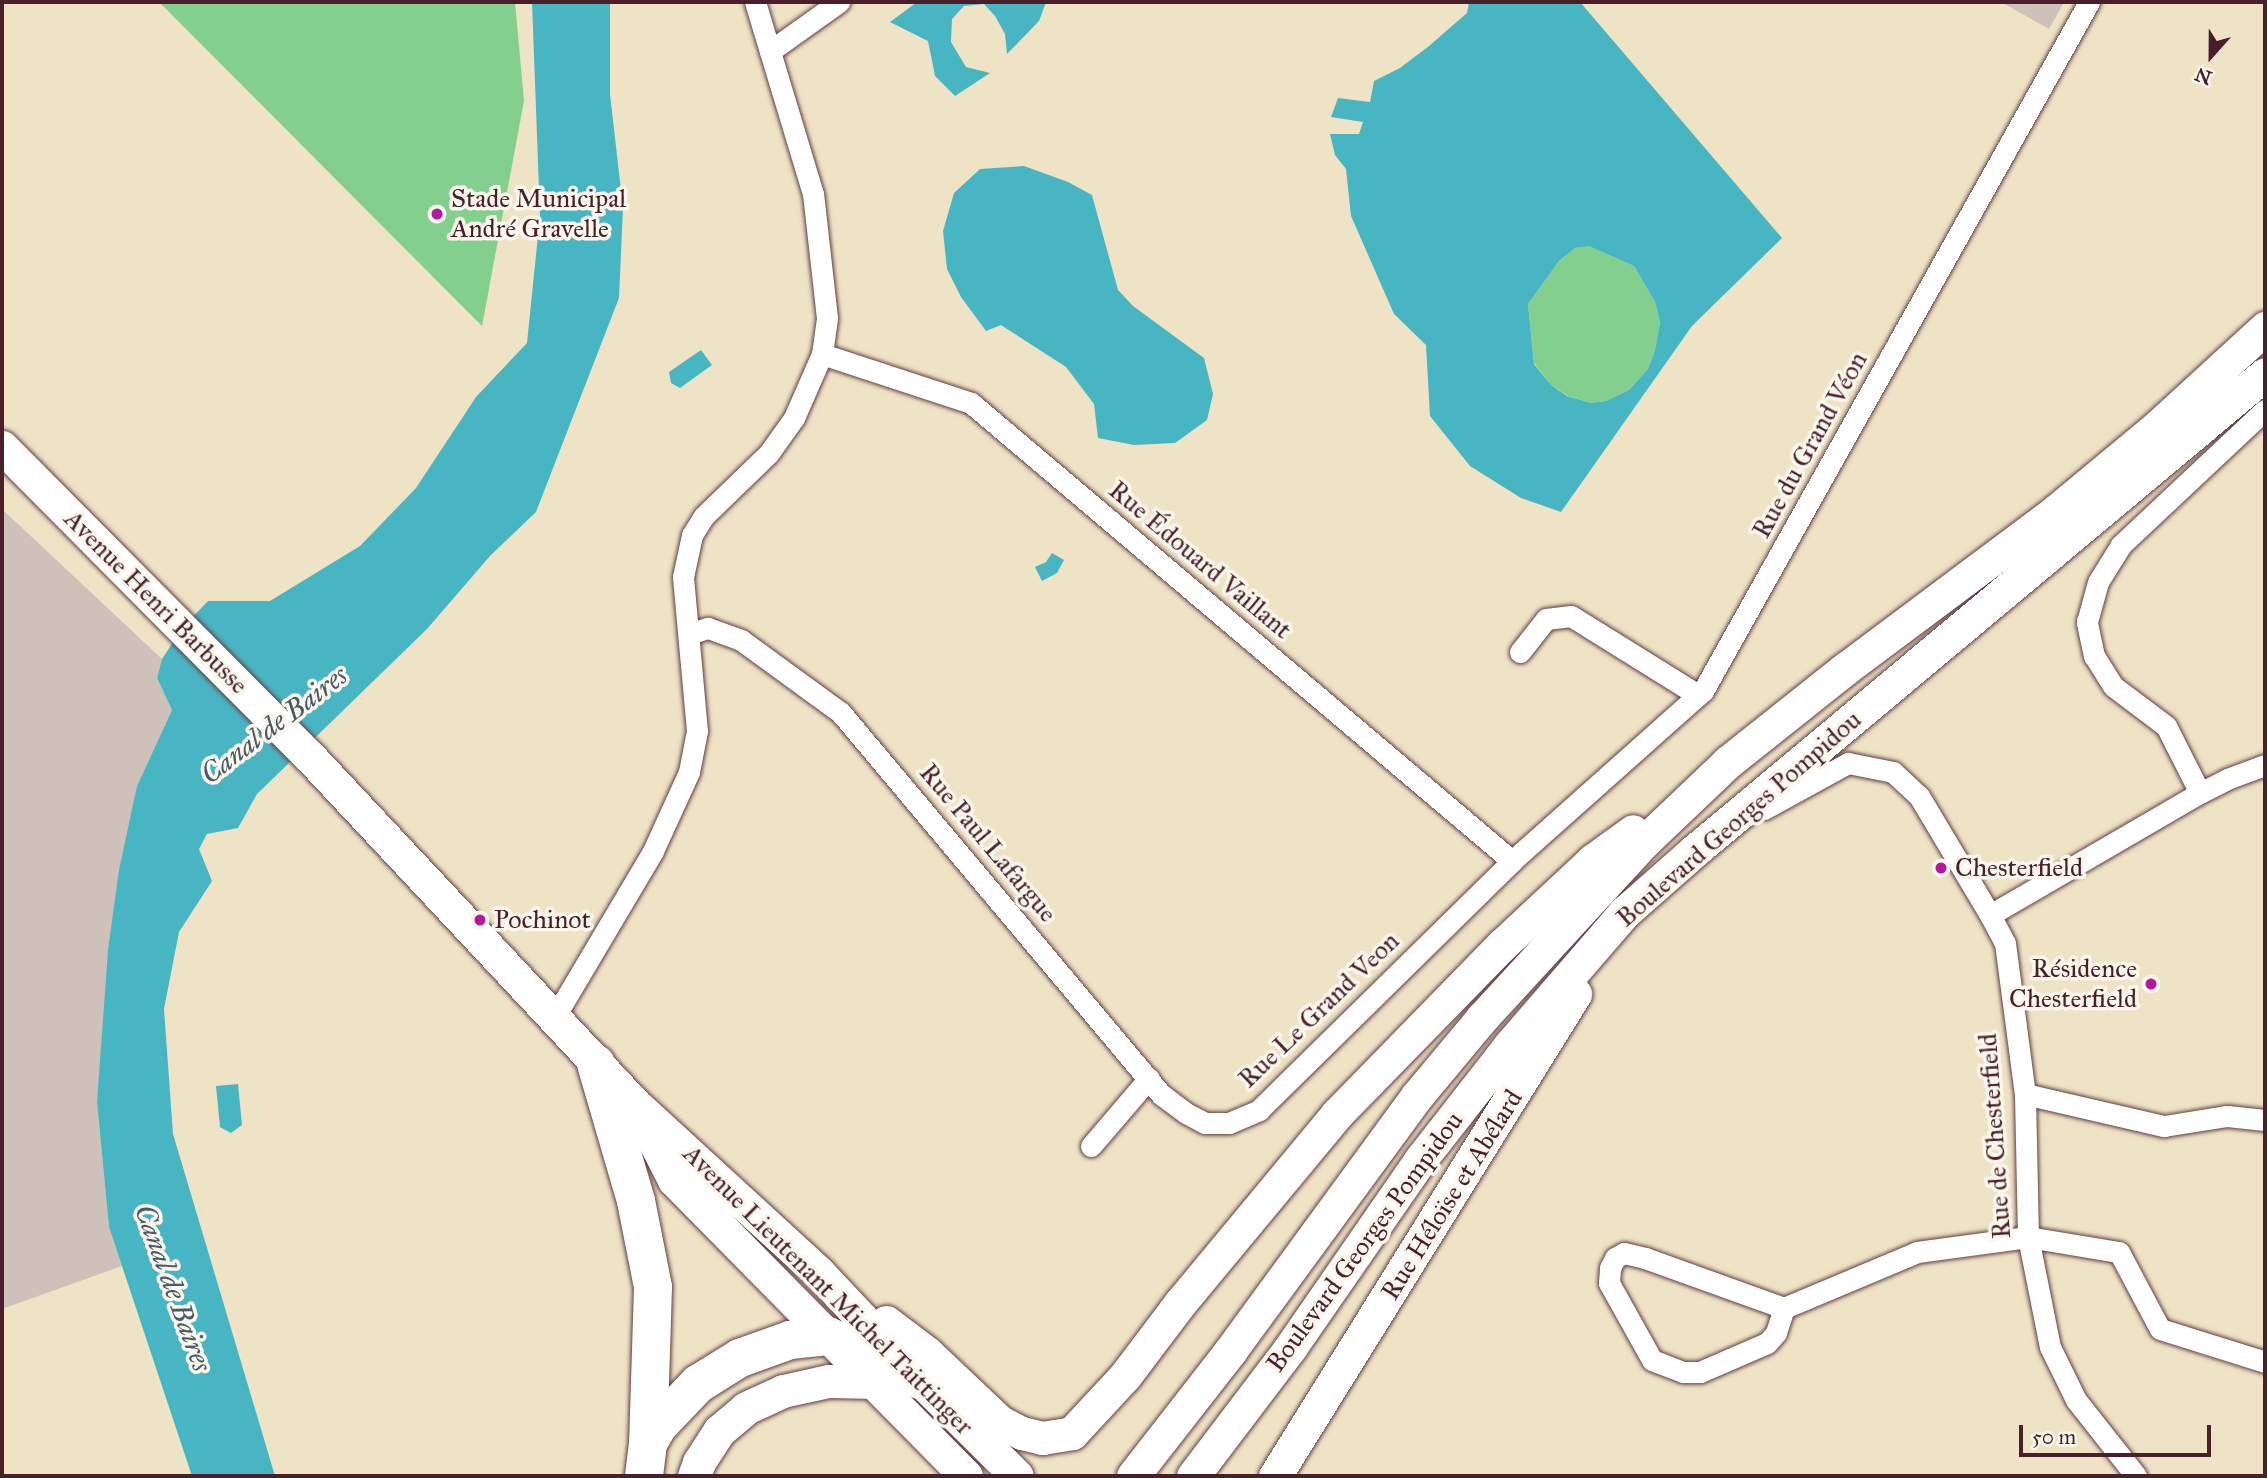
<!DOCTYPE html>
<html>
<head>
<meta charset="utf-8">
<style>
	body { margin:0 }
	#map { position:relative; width:2267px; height:1478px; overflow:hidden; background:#efe3c5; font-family:"IM FELL Great Primer",serif }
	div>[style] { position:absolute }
	.industrial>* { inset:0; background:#cec1ba }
	.green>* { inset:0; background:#83d08e }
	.water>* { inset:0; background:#48b5c3 }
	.roads { filter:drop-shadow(0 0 2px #633c42) drop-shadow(0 0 2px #633c42) }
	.street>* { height:21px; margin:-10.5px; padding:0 10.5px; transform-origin:10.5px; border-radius:10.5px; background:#fff }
	.primary>* { height:33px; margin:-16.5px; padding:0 16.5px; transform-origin:16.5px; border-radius:16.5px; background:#fff }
	.highway>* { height:38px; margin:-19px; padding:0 19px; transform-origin:19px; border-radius:19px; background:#fff }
	.dots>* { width:19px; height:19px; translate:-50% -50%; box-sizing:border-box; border:4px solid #fbf7ec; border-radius:50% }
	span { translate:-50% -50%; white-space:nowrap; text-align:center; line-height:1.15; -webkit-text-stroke:7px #fbf7ec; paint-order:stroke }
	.poi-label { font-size:26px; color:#4a1f2b }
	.left { translate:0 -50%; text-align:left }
	.right { translate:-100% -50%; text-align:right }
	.street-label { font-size:26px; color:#4a1f2b }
	.water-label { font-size:28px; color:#495b68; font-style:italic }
	.frame { position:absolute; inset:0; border:4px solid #4a1f2b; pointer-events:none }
	.north { position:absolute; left:2176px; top:21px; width:70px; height:70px; -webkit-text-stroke:5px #fbf7ec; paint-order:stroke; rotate:201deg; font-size:19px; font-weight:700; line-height:28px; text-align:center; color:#4a1f2b }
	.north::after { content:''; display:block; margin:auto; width:24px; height:32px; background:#4a1f2b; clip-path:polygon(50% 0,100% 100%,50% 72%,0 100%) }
	.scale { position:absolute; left:2019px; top:1425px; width:192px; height:32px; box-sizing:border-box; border:4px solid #4a1f2b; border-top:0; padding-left:9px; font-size:21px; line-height:24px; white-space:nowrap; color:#4a1f2b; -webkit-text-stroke:5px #fbf7ec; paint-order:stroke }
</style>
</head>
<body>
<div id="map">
	<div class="industrial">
		<div style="clip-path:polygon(2001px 2px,2064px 2px,2049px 29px)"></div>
		<div style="clip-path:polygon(2px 509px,162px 659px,157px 678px,172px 710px,137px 786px,97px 1102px,109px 1227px,122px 1266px,2px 1309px)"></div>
	</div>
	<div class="green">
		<div style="clip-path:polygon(159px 2px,515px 2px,524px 101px,482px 326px)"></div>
		<div style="clip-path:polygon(1588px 245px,1634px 266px,1655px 302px,1660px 322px,1655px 350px,1648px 369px,1629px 390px,1606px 401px,1591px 403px,1568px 396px,1551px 385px,1534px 363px,1528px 304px,1559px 261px,1575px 248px)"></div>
	</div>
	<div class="water">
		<div style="clip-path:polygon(532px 2px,610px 2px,610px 94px,623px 208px,619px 298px,536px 512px,490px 556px,427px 629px,257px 794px,238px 828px,207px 834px,199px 849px,212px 881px,179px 932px,164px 1009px,173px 1134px,275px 1476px,192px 1476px,109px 1227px,97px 1102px,108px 950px,119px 870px,137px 786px,172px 710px,157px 678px,162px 659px,183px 627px,208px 601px,270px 601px,360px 546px,416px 488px,476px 397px,527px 343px,540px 216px)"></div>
		<div style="clip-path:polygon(917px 2px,1046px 2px,1039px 21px,1007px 54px,1005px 34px,995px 16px,984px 4px,964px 6px,952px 19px,951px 42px,966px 67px,990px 73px,955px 96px,935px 76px,928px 41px,890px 22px)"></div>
		<div style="clip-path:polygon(evenodd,1469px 2px,1580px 2px,1782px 238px,1692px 326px,1561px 512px,1521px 498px,1470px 466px,1430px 416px,1426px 345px,1394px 314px,1351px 216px,1346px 169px,1335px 155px,1330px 134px,1359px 134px,1363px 122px,1331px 117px,1338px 98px,1370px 102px,1374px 81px,1400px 68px,1429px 46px,1467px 13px,1469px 2px,1589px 246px,1634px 266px,1655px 302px,1660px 322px,1655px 350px,1648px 369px,1629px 390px,1606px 401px,1591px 403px,1567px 396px,1551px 385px,1534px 364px,1528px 304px,1559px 261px,1575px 248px,1589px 246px)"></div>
		<div style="clip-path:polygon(1024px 166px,1068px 182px,1092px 195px,1118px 290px,1133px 306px,1204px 358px,1213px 394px,1207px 420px,1175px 443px,1134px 445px,1098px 438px,1094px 404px,1066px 367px,1001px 325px,986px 331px,961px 297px,947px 269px,943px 231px,954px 193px,980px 169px)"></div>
		<div style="clip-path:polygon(701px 350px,712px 365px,680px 388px,671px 383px,669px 372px)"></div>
		<div style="clip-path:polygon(1052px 553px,1064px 560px,1057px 573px,1042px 581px,1035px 567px,1046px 562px)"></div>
		<div style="clip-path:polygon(238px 1084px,242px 1125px,231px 1133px,220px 1127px,216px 1086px)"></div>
	</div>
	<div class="roads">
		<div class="street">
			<div style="left:770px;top:51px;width:85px;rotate:-35.4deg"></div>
			<div style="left:822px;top:354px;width:157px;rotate:18.2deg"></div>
			<div style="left:971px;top:403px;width:709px;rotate:40.25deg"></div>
			<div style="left:689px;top:634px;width:20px;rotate:-18deg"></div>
			<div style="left:708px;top:628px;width:35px;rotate:20deg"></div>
			<div style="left:741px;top:640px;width:124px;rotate:36.1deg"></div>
			<div style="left:841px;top:713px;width:499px;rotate:50deg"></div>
			<div style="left:1162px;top:1095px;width:30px;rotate:37deg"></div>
			<div style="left:1186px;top:1113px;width:21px;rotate:28deg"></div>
			<div style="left:1205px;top:1123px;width:24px"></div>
			<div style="left:1229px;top:1123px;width:33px;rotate:-23deg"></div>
			<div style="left:1259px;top:1110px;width:355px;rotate:-44.5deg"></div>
			<div style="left:1512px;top:861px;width:256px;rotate:-41.7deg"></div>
			<div style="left:1703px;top:691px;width:790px;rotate:-60.74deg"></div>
			<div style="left:1520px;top:652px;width:42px;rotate:-51.8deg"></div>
			<div style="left:1546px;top:619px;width:25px;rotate:-7deg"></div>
			<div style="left:1571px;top:616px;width:150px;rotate:31.9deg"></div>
			<div style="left:2200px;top:793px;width:75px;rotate:-116.9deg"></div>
			<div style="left:2166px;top:726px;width:66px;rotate:-143deg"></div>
			<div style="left:2113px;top:686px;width:36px;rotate:-122deg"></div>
			<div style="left:2094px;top:656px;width:35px;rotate:-102deg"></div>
			<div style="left:2087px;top:622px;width:41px;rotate:-74.6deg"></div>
			<div style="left:2098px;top:582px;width:44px;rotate:-58.1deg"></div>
			<div style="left:2121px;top:545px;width:197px;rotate:-43.2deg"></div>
			<div style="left:1764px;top:809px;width:96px;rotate:-28.7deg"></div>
			<div style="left:1848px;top:763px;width:46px;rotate:11.3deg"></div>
			<div style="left:1893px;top:772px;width:35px;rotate:43deg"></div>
			<div style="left:1919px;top:796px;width:139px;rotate:59.2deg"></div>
			<div style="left:1990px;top:915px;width:32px;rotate:62deg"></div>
			<div style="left:2005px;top:943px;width:152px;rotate:82.5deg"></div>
			<div style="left:2025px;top:1094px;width:143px;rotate:88.8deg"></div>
			<div style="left:2028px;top:1237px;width:112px;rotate:78.7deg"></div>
			<div style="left:2050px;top:1347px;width:59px;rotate:63.9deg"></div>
			<div style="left:2076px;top:1400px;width:97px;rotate:51.7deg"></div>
			<div style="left:1990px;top:915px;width:243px;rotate:-30.2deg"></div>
			<div style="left:2200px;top:793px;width:30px;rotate:-27deg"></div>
			<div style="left:2227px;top:779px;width:40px;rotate:-20.2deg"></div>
			<div style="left:554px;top:1018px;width:194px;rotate:-59.3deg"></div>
			<div style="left:653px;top:851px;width:87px;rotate:-65.5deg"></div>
			<div style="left:689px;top:772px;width:42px;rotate:-79deg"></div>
			<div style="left:697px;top:731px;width:155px;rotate:-95.2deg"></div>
			<div style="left:683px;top:577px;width:43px;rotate:-77.9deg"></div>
			<div style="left:692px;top:535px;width:22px;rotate:-58deg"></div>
			<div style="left:704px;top:516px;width:91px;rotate:-44.1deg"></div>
			<div style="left:769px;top:453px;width:43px;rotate:-54.5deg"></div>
			<div style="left:794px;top:418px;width:70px;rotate:-66.4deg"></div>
			<div style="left:822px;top:354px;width:36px;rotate:-82deg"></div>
			<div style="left:827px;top:318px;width:125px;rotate:-96.4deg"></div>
			<div style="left:813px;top:194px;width:201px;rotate:-106.8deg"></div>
			<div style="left:2025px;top:1094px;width:143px;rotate:13deg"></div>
			<div style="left:2164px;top:1126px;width:64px;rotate:-9deg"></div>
			<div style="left:2227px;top:1116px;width:38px;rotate:6deg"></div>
			<div style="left:1091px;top:1146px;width:89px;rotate:-49.5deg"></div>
			<div style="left:1784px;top:1308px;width:26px;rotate:108deg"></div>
			<div style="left:1776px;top:1333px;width:13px;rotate:132deg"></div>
			<div style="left:1767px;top:1343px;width:73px;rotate:156.6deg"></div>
			<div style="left:1700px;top:1372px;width:17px;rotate:180deg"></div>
			<div style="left:1683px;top:1372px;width:33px;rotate:-159deg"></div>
			<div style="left:1652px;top:1360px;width:88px;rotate:-119.2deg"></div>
			<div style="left:1609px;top:1283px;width:15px;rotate:-86deg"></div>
			<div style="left:1610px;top:1268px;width:11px;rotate:-63deg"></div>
			<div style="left:1615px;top:1258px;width:10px;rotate:-29deg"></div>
			<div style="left:1624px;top:1253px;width:22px;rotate:13deg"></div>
			<div style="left:1645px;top:1258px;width:148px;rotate:19.8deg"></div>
			<div style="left:1784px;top:1308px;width:144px;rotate:-22.8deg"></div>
			<div style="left:1917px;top:1252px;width:112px;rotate:-7.7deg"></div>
			<div style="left:2028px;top:1237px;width:92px;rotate:9.4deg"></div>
			<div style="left:2119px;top:1252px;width:87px;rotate:62deg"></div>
			<div style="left:2160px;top:1329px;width:110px;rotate:17.4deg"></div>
		</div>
		<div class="primary">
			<div style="left:2px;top:447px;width:437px;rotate:45.2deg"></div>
			<div style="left:310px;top:757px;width:480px;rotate:46.9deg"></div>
			<div style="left:638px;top:1107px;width:246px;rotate:42.5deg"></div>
			<div style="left:819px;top:1273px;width:147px;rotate:46.7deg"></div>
			<div style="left:920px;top:1380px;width:136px;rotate:44.7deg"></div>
			<div style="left:645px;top:1123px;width:64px;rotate:63deg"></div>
			<div style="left:674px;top:1180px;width:416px;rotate:45.4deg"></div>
			<div style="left:886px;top:1322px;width:51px;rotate:37.1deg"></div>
			<div style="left:927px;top:1353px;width:100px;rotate:43.4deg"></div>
			<div style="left:1000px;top:1422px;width:25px;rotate:27deg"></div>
			<div style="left:1022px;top:1433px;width:21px;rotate:14deg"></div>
			<div style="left:1042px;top:1438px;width:30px;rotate:-9deg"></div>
			<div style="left:1072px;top:1433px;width:78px;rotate:-47.1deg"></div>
			<div style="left:1125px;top:1376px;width:93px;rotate:-52.9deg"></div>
			<div style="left:1181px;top:1302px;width:244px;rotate:-50.3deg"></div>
			<div style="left:1337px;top:1114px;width:236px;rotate:-45.7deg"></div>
			<div style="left:1502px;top:945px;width:125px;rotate:-43deg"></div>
			<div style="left:1593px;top:860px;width:49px;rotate:-35.9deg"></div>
			<div style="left:694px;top:1476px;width:15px;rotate:-70deg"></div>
			<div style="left:699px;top:1462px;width:37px;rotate:-57deg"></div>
			<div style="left:719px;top:1431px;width:35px;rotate:-40deg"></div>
			<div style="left:746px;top:1408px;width:41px;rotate:-24.7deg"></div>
			<div style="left:783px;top:1391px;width:47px;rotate:-12.3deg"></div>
			<div style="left:829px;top:1381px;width:47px;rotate:1.2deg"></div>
			<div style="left:1133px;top:1476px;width:160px;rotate:-52.1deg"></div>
			<div style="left:1231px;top:1350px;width:315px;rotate:-53.8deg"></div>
			<div style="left:1417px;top:1096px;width:102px;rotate:-50.2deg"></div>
			<div style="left:1482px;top:1018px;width:239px;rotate:-47.4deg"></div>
			<div style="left:1644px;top:842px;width:116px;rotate:-43.6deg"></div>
			<div style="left:1728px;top:762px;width:149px;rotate:-38.5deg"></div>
			<div style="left:1845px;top:669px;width:264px;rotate:-36.8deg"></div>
			<div style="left:2056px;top:511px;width:131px;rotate:-39.7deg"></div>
			<div style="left:2157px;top:427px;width:147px;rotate:-42.5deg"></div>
			<div style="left:1193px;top:1476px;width:161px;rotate:-52.8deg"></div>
			<div style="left:1290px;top:1348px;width:230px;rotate:-55.3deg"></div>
			<div style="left:1421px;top:1159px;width:145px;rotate:-52deg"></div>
			<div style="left:1510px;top:1045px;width:176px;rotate:-49.2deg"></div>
			<div style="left:1625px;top:912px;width:91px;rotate:-41.4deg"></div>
			<div style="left:1693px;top:852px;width:745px;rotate:-39.88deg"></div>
			<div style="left:1275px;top:1476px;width:568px;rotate:-58.1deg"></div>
		</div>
		<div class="highway">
			<div style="left:596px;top:1064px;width:143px;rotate:73.7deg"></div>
			<div style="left:636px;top:1201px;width:88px;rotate:78.8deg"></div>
			<div style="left:653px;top:1287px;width:156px;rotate:91.8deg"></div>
			<div style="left:644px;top:1476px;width:33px;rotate:-83deg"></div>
			<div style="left:648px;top:1443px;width:21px;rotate:-59deg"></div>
			<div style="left:659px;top:1425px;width:57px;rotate:-46.4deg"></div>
			<div style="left:698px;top:1384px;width:49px;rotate:-31.8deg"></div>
			<div style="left:740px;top:1358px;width:53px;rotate:-19.8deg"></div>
			<div style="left:790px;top:1340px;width:38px;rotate:-6deg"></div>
			<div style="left:828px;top:1336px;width:102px;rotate:25.6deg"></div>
		</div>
	</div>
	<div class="dots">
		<div style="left:437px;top:214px;background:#b5179e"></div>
		<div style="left:1941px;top:868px;background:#b5179e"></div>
		<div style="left:480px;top:920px;background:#b5179e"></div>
		<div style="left:2151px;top:984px;background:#b5179e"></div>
	</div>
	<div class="poi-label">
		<span class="left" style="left:451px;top:214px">Stade Municipal<br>André Gravelle</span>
		<span class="left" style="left:1955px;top:868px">Chesterfield</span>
		<span class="left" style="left:494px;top:920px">Pochinot</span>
		<span class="right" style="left:2137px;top:984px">Résidence<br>Chesterfield</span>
	</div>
	<div class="street-label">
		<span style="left:1810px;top:445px;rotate:-61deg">Rue du Grand Véon</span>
		<span style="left:1200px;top:560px;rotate:40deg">Rue Édouard Vaillant</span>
		<span style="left:156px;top:602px;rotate:45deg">Avenue Henri Barbusse</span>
		<span style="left:1739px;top:819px;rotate:-41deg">Boulevard Georges Pompidou</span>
		<span style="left:988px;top:843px;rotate:50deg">Rue Paul Lafargue</span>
		<span style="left:1319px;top:1010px;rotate:-44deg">Rue Le Grand Veon</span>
		<span style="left:1995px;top:1136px;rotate:-94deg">Rue de Chesterfield</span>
		<span style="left:1452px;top:1195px;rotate:-58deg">Rue Héloïse et Abélard</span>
		<span style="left:1365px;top:1242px;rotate:-54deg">Boulevard Georges Pompidou</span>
		<span style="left:828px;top:1290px;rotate:45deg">Avenue Lieutenant Michel Taittinger</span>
	</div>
	<div class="water-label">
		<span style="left:274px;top:725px;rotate:-37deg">Canal de Baires</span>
		<span style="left:173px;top:1288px;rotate:70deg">Canal de Baires</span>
	</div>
	<div class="frame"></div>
	<div class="north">N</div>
	<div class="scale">50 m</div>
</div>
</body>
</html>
